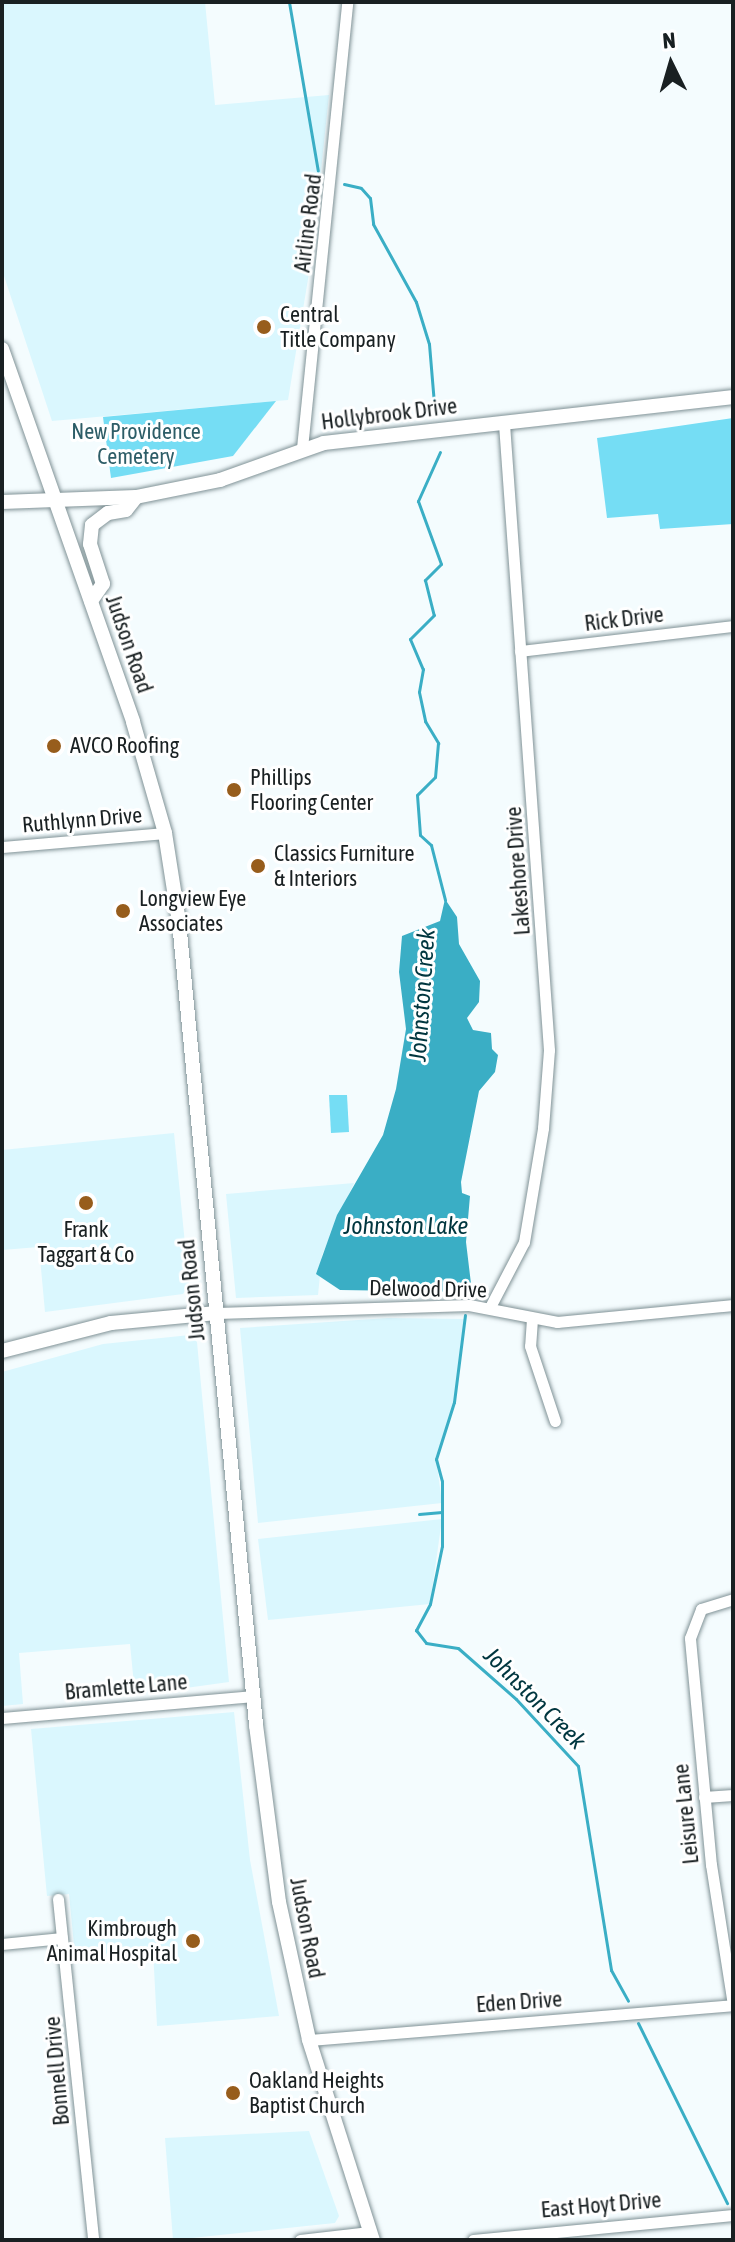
<!DOCTYPE html>
<html>
<head>
<meta charset="utf-8">
<style>
	body { margin:0 }
	#map { position:relative; width:735px; height:2242px; overflow:hidden; background:#f4fcfe; font-family:"Asap Condensed",sans-serif }
	div>[style] { position:absolute }
	.built>* { inset:0; background:#daf7fe }
	.green>* { inset:0; background:#75ddf4 }
	.water>* { inset:0; background:#3aaec5 }
	.stream>* { height:3px; margin:-1.5px; padding:0 1.5px; transform-origin:1.5px; border-radius:1.5px; background:#3aaec5 }
	.roads { filter:drop-shadow(0 0 2px #809296) drop-shadow(0 0 2px #809296) }
	.minor>* { height:11px; margin:-5.5px; padding:0 5.5px; transform-origin:5.5px; border-radius:5.5px; background:#fff }
	.major>* { height:14px; margin:-7px; padding:0 7px; transform-origin:7px; border-radius:7px; background:#fff }
	.dots>* { width:22px; height:22px; translate:-50% -50%; box-sizing:border-box; border:4px solid #fff; border-radius:50% }
	span { translate:-50% -50%; white-space:nowrap; text-align:center; line-height:1.15; -webkit-text-stroke:6px #fff; paint-order:stroke }
	.street-label { font-size:22px; color:#192022 }
	.poi-label { font-size:22px; color:#192022 }
	.left { translate:0 -50%; text-align:left }
	.right { translate:-100% -50%; text-align:right }
	.park-label { font-size:22px; color:#2d5d67 }
	.water-label { font-size:24px; color:#00363f; font-style:italic }
	.frame { position:absolute; inset:0; border:4px solid #192022; pointer-events:none }
	.north { position:absolute; left:631px; top:24px; width:80px; height:80px; -webkit-text-stroke:6px #fff; paint-order:stroke; rotate:355deg; font-size:22px; font-weight:700; line-height:32px; text-align:center; color:#192022 }
	.north::after { content:''; display:block; margin:auto; width:28px; height:36px; background:#192022; clip-path:polygon(50% 0,100% 100%,50% 72%,0 100%) }
</style>
</head>
<body>
<div id="map">
	<div class="built">
		<div style="clip-path:polygon(2px 2px,205px 2px,215px 105px,329px 95px,312px 255px,288px 400px,52px 421px,2px 270px)"></div>
		<div style="clip-path:polygon(174px 1133px,189px 1284px,183px 1294px,45px 1312px,39px 1247px,2px 1250px,2px 1150px)"></div>
		<div style="clip-path:polygon(354px 1183px,322px 1255px,318px 1295px,236px 1298px,226px 1194px)"></div>
		<div style="clip-path:polygon(388px 1318px,465px 1319px,454px 1402px,436px 1458px,442px 1503px,258px 1523px,240px 1328px)"></div>
		<div style="clip-path:polygon(190px 1335px,197px 1342px,229px 1682px,135px 1695px,130px 1644px,19px 1653px,23px 1704px,2px 1706px,2px 1372px,103px 1344px)"></div>
		<div style="clip-path:polygon(442px 1519px,430px 1604px,268px 1620px,258px 1539px)"></div>
		<div style="clip-path:polygon(234px 1712px,250px 1860px,279px 2016px,157px 2026px,153px 1950px,75px 1956px,69px 1894px,47px 1896px,31px 1729px)"></div>
		<div style="clip-path:polygon(309px 2131px,339px 2216px,335px 2223px,173px 2240px,165px 2138px)"></div>
	</div>
	<div class="green">
		<div style="clip-path:polygon(276px 401px,233px 456px,111px 478px,103px 417px)"></div>
		<div style="clip-path:polygon(733px 418px,733px 524px,660px 529px,658px 514px,607px 518px,597px 438px)"></div>
		<div style="clip-path:polygon(347px 1095px,349px 1132px,331px 1133px,329px 1095px)"></div>
	</div>
	<div class="water">
		<div style="clip-path:polygon(445px 899px,457px 917px,459px 944px,480px 981px,479px 1002px,467px 1018px,473px 1030px,491px 1033px,492px 1049px,498px 1055px,495px 1072px,479px 1091px,461px 1182px,462px 1193px,470px 1196px,466px 1242px,472px 1292px,340px 1290px,316px 1274px,337px 1215px,383px 1135px,396px 1089px,406px 1029px,399px 972px,402px 936px,440px 921px)"></div>
	</div>
	<div class="stream">
		<div style="left:289px;top:2px;width:171px;rotate:80.3deg"></div>
		<div style="left:344px;top:184px;width:17px;rotate:13deg"></div>
		<div style="left:361px;top:188px;width:13px;rotate:48deg"></div>
		<div style="left:370px;top:198px;width:26px;rotate:83deg"></div>
		<div style="left:373px;top:224px;width:89px;rotate:61.1deg"></div>
		<div style="left:416px;top:302px;width:44px;rotate:72.8deg"></div>
		<div style="left:429px;top:344px;width:71px;rotate:85.2deg"></div>
		<div style="left:440px;top:452px;width:54px;rotate:114.2deg"></div>
		<div style="left:418px;top:501px;width:67px;rotate:69.9deg"></div>
		<div style="left:441px;top:564px;width:23px;rotate:135deg"></div>
		<div style="left:425px;top:580px;width:36px;rotate:76deg"></div>
		<div style="left:434px;top:615px;width:34px;rotate:135deg"></div>
		<div style="left:410px;top:639px;width:33px;rotate:67deg"></div>
		<div style="left:423px;top:669px;width:23px;rotate:100deg"></div>
		<div style="left:419px;top:692px;width:30px;rotate:78deg"></div>
		<div style="left:425px;top:721px;width:26px;rotate:59deg"></div>
		<div style="left:438px;top:743px;width:34px;rotate:95deg"></div>
		<div style="left:435px;top:777px;width:25px;rotate:135deg"></div>
		<div style="left:417px;top:795px;width:40px;rotate:85.7deg"></div>
		<div style="left:420px;top:835px;width:15px;rotate:42deg"></div>
		<div style="left:431px;top:845px;width:57px;rotate:75.7deg"></div>
		<div style="left:465px;top:1315px;width:88px;rotate:97.2deg"></div>
		<div style="left:454px;top:1402px;width:60px;rotate:107.5deg"></div>
		<div style="left:436px;top:1459px;width:23px;rotate:75deg"></div>
		<div style="left:442px;top:1481px;width:65px;rotate:90deg"></div>
		<div style="left:442px;top:1546px;width:59px;rotate:101.7deg"></div>
		<div style="left:430px;top:1604px;width:30px;rotate:118deg"></div>
		<div style="left:416px;top:1630px;width:16px;rotate:52deg"></div>
		<div style="left:426px;top:1643px;width:32px;rotate:9deg"></div>
		<div style="left:458px;top:1648px;width:77px;rotate:41.3deg"></div>
		<div style="left:516px;top:1699px;width:91px;rotate:47.2deg"></div>
		<div style="left:578px;top:1766px;width:207px;rotate:80.8deg"></div>
		<div style="left:611px;top:1970px;width:35px;rotate:61deg"></div>
		<div style="left:419px;top:1514px;width:23px;rotate:-5deg"></div>
		<div style="left:638px;top:2023px;width:201px;rotate:63.7deg"></div>
	</div>
	<div class="roads">
		<div class="minor">
			<div style="left:302px;top:448px;width:448px;rotate:-84.2deg"></div>
			<div style="left:520px;top:651px;width:214px;rotate:-6.7deg"></div>
			<div style="left:2px;top:847px;width:164px;rotate:-4.9deg"></div>
			<div style="left:490px;top:1307px;width:73px;rotate:-62.4deg"></div>
			<div style="left:524px;top:1242px;width:116px;rotate:-80.5deg"></div>
			<div style="left:543px;top:1128px;width:78px;rotate:-85.6deg"></div>
			<div style="left:549px;top:1050px;width:629px;rotate:-94.11deg"></div>
			<div style="left:217px;top:1313px;width:252px;rotate:-1.8deg"></div>
			<div style="left:469px;top:1305px;width:90px;rotate:10.9deg"></div>
			<div style="left:557px;top:1322px;width:177px;rotate:-5.5deg"></div>
			<div style="left:532px;top:1319px;width:27px;rotate:94deg"></div>
			<div style="left:530px;top:1346px;width:79px;rotate:71.6deg"></div>
			<div style="left:2px;top:1718px;width:253px;rotate:-5deg"></div>
			<div style="left:704px;top:1797px;width:29px;rotate:-4deg"></div>
			<div style="left:58px;top:1899px;width:343px;rotate:84.1deg"></div>
			<div style="left:2px;top:1944px;width:60px;rotate:-5.7deg"></div>
			<div style="left:733px;top:2005px;width:142px;rotate:-98.9deg"></div>
			<div style="left:711px;top:1865px;width:228px;rotate:-95.3deg"></div>
			<div style="left:690px;top:1638px;width:31px;rotate:-69deg"></div>
			<div style="left:701px;top:1609px;width:34px;rotate:-17deg"></div>
			<div style="left:309px;top:2040px;width:425px;rotate:-4.7deg"></div>
			<div style="left:300px;top:2240px;width:70px;rotate:-6.5deg"></div>
			<div style="left:473px;top:2240px;width:261px;rotate:-5.5deg"></div>
		</div>
		<div class="major">
			<div style="left:2px;top:349px;width:395px;rotate:70.6deg"></div>
			<div style="left:133px;top:722px;width:116px;rotate:73.9deg"></div>
			<div style="left:165px;top:833px;width:90px;rotate:81.1deg"></div>
			<div style="left:179px;top:922px;width:807px;rotate:84.52deg"></div>
			<div style="left:256px;top:1725px;width:178px;rotate:82.6deg"></div>
			<div style="left:279px;top:1902px;width:141px;rotate:77.7deg"></div>
			<div style="left:309px;top:2040px;width:210px;rotate:72.3deg"></div>
			<div style="left:2px;top:502px;width:134px;rotate:-2.1deg"></div>
			<div style="left:136px;top:497px;width:86px;rotate:-11.4deg"></div>
			<div style="left:220px;top:480px;width:110px;rotate:-19.6deg"></div>
			<div style="left:324px;top:443px;width:412px;rotate:-6.4deg"></div>
			<div style="left:91px;top:601px;width:21px;rotate:-55deg"></div>
			<div style="left:103px;top:584px;width:42px;rotate:-108deg"></div>
			<div style="left:90px;top:544px;width:19px;rotate:-84deg"></div>
			<div style="left:92px;top:525px;width:20px;rotate:-37deg"></div>
			<div style="left:108px;top:513px;width:18px;rotate:-9deg"></div>
			<div style="left:126px;top:510px;width:16px;rotate:-52deg"></div>
			<div style="left:2px;top:1351px;width:113px;rotate:-14.4deg"></div>
			<div style="left:111px;top:1323px;width:106px;rotate:-5.4deg"></div>
		</div>
	</div>
	<div class="dots">
		<div style="left:264px;top:327px;background:#975d1c"></div>
		<div style="left:54px;top:746px;background:#975d1c"></div>
		<div style="left:234px;top:790px;background:#975d1c"></div>
		<div style="left:258px;top:866px;background:#975d1c"></div>
		<div style="left:123px;top:911px;background:#975d1c"></div>
		<div style="left:86px;top:1203px;background:#975d1c"></div>
		<div style="left:193px;top:1941px;background:#975d1c"></div>
		<div style="left:233px;top:2093px;background:#975d1c"></div>
	</div>
	<div class="street-label">
		<span style="left:308px;top:223px;rotate:-83deg">Airline Road</span>
		<span style="left:389px;top:414px;rotate:-7deg">Hollybrook Drive</span>
		<span style="left:624px;top:619px;rotate:-7deg">Rick Drive</span>
		<span style="left:129px;top:644px;rotate:71deg">Judson Road</span>
		<span style="left:82px;top:820px;rotate:-5deg">Ruthlynn Drive</span>
		<span style="left:518px;top:871px;rotate:-94deg">Lakeshore Drive</span>
		<span style="left:428px;top:1289px;rotate:1deg">Delwood Drive</span>
		<span style="left:192px;top:1290px;rotate:-96deg">Judson Road</span>
		<span style="left:126px;top:1687px;rotate:-5deg">Bramlette Lane</span>
		<span style="left:686px;top:1814px;rotate:-96deg">Leisure Lane</span>
		<span style="left:307px;top:1928px;rotate:79deg">Judson Road</span>
		<span style="left:519px;top:2002px;rotate:-4deg">Eden Drive</span>
		<span style="left:57px;top:2071px;rotate:-95deg">Bonnell Drive</span>
		<span style="left:601px;top:2205px;rotate:-5deg">East Hoyt Drive</span>
	</div>
	<div class="poi-label">
		<span class="left" style="left:280px;top:327px">Central<br>Title Company</span>
		<span class="left" style="left:70px;top:746px">AVCO Roofing</span>
		<span class="left" style="left:250px;top:790px">Phillips<br>Flooring Center</span>
		<span class="left" style="left:274px;top:866px">Classics Furniture<br>&amp; Interiors</span>
		<span class="left" style="left:139px;top:911px">Longview Eye<br>Associates</span>
		<span style="left:86px;top:1242px">Frank<br>Taggart &amp; Co</span>
		<span class="right" style="left:177px;top:1941px">Kimbrough<br>Animal Hospital</span>
		<span class="left" style="left:249px;top:2093px">Oakland Heights<br>Baptist Church</span>
	</div>
	<div class="park-label">
		<span style="left:136px;top:444px">New Providence<br>Cemetery</span>
	</div>
	<div class="water-label">
		<span style="left:422px;top:995px;rotate:-86deg">Johnston Creek</span>
		<span style="left:406px;top:1226px">Johnston Lake</span>
		<span style="left:535px;top:1698px;rotate:45deg">Johnston Creek</span>
	</div>
	<div class="frame"></div>
	<div class="north">N</div>
</div>
</body>
</html>
